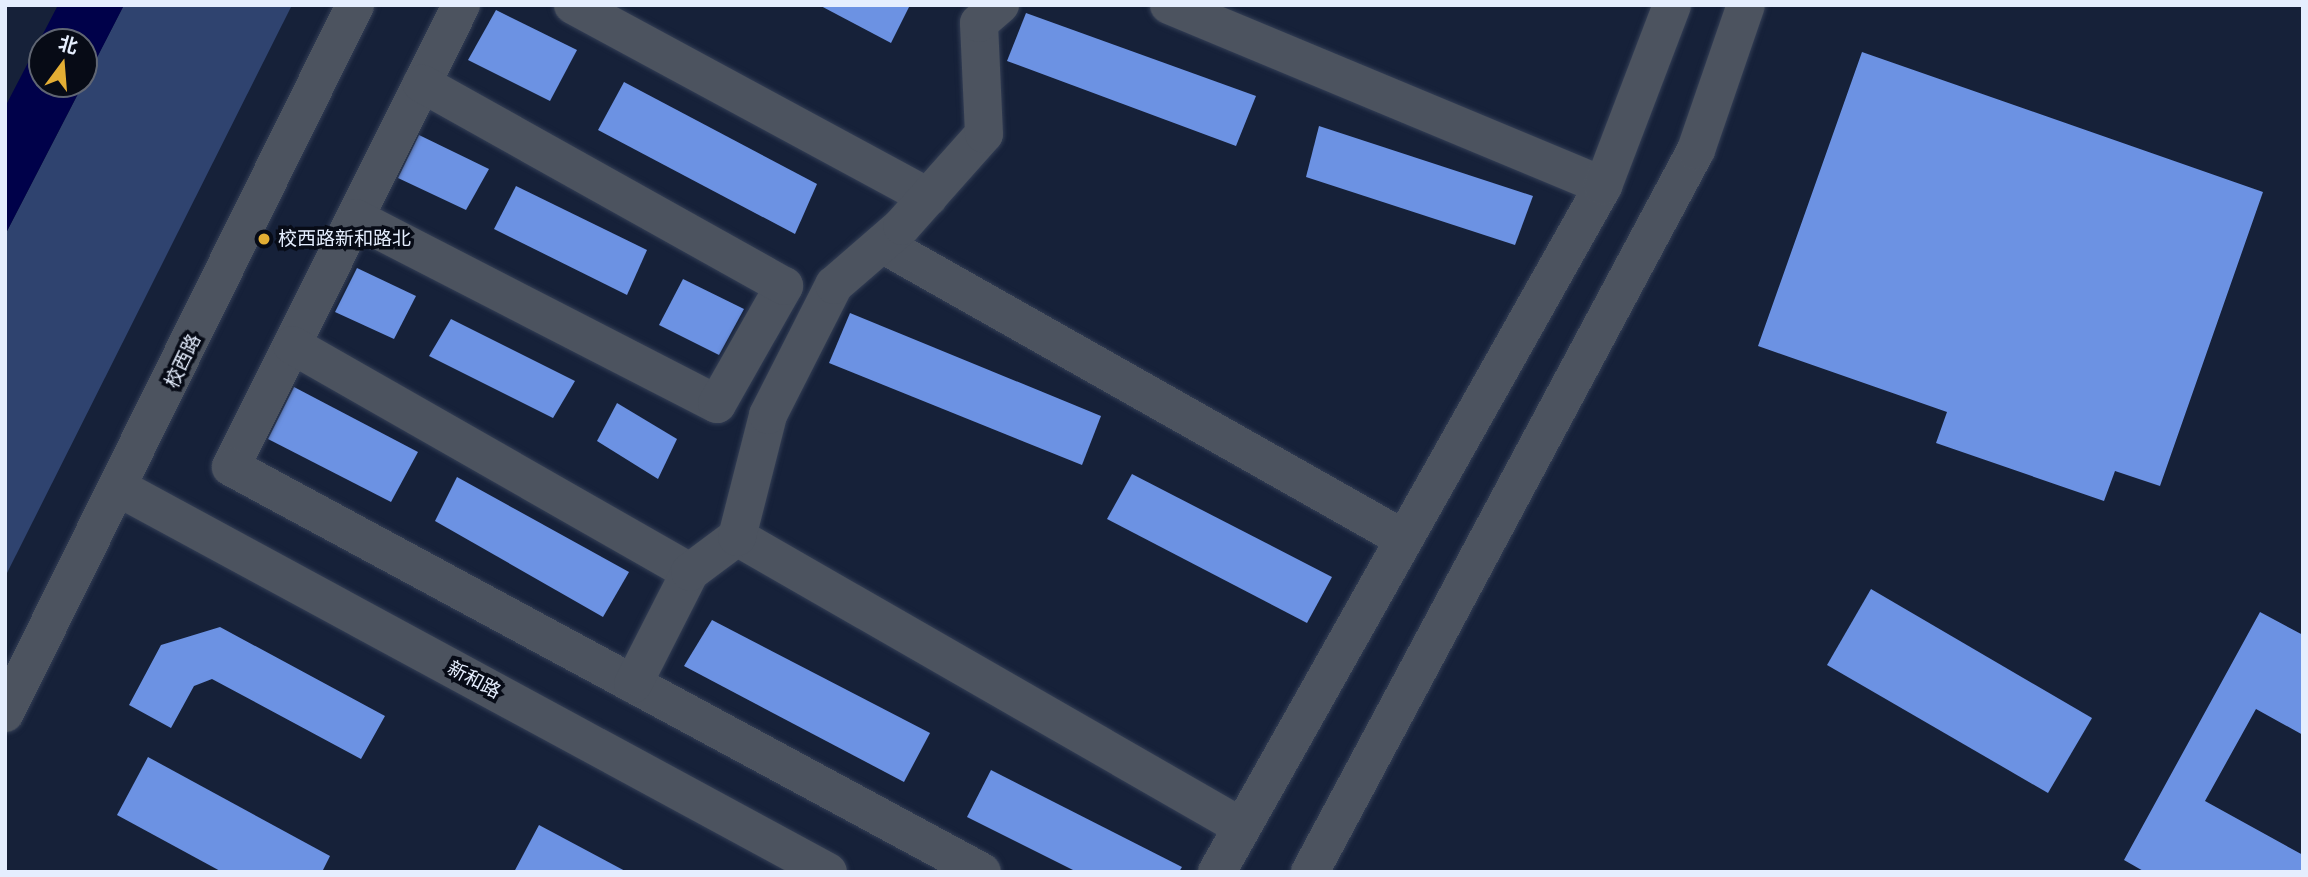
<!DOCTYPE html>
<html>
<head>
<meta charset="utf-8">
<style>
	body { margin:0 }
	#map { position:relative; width:2308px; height:877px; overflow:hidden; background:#162139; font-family:"Public Sans","Noto Sans SC",sans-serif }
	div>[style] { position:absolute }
	.green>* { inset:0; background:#2f436f }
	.water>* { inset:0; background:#00014a }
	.building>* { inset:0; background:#6c92e3 }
	.roads { filter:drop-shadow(0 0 2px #333e55) drop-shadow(0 0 2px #333e55) }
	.minor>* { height:38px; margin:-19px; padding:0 19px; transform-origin:19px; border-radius:19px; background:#4c535f }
	.dots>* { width:19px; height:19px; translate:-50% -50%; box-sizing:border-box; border:4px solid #070b16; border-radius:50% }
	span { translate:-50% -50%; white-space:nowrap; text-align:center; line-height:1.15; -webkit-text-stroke:7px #070b16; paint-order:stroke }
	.poi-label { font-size:19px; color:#e5eefe }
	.left { translate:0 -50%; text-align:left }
	.street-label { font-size:19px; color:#e5eefe }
	.frame { position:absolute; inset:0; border:7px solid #e5eefe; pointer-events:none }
	.north { position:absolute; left:28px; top:28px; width:70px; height:70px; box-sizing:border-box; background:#070b16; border:2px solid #606673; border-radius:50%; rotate:16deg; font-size:19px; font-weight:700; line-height:28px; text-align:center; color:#e5eefe }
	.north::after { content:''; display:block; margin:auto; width:24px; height:32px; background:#e3ae34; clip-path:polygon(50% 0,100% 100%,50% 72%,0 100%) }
</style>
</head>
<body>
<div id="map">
	<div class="green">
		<div style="clip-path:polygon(124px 5px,292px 5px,5px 577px,5px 235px)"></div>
	</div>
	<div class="water">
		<div style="clip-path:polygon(58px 5px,124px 5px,84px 83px,84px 42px,42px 42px,42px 84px,83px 84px,5px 235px,5px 107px)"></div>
	</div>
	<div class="building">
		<div style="clip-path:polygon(819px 5px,910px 5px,891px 43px)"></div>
		<div style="clip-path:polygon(496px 10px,577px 50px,550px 101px,468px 60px)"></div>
		<div style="clip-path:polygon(1026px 13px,1256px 96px,1236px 146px,1007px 61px)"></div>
		<div style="clip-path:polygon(1862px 52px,2263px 192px,2160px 486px,2115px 471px,2104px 501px,1936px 443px,1947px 412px,1758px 346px)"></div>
		<div style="clip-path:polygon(624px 82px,817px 184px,795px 234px,598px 130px)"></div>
		<div style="clip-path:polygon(1319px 126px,1533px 196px,1515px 245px,1306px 177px)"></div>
		<div style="clip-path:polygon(419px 135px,489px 169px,466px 210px,398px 178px)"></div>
		<div style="clip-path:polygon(516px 186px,647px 250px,627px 295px,494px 229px)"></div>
		<div style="clip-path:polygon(357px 268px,416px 296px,394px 339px,335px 312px)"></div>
		<div style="clip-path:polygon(683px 279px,744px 309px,719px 355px,659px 325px)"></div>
		<div style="clip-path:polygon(850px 313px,1101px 416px,1082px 465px,829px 363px)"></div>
		<div style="clip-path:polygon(451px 319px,575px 381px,553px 418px,429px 356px)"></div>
		<div style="clip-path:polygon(294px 387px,418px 452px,391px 502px,268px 439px)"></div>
		<div style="clip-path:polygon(617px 403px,677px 439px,658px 479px,597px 441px)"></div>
		<div style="clip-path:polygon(1132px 474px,1332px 577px,1307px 623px,1107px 519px)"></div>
		<div style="clip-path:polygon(457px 477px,629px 572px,603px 617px,435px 521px)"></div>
		<div style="clip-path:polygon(1871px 589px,2092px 718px,2048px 793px,1827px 665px)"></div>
		<div style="clip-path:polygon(2260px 612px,2303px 635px,2303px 735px,2256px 709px,2205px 801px,2303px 855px,2303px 872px,2145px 872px,2124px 860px)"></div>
		<div style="clip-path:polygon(712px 620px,930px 733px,904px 782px,684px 666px)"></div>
		<div style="clip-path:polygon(220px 627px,385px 716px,361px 759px,212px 679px,194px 686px,171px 728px,129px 705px,161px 645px)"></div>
		<div style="clip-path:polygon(148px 757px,330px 856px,322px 872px,222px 872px,117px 815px)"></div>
		<div style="clip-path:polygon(991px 770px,1182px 867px,1179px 872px,1077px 872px,967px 817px)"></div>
		<div style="clip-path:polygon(539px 825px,627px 872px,514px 872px)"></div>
	</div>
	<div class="roads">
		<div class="minor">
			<div style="left:461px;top:5px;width:516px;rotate:116.47deg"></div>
			<div style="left:231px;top:467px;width:853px;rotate:28.34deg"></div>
			<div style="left:573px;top:5px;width:404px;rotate:28.4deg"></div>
			<div style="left:1169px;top:5px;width:470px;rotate:22.6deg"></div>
			<div style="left:355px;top:218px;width:407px;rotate:27.2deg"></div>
			<div style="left:717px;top:404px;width:136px;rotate:-60.4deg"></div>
			<div style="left:784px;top:286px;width:415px;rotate:-150.8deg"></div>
			<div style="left:882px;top:244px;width:600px;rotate:29.47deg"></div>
			<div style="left:292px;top:345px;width:458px;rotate:29.7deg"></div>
			<div style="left:121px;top:489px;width:804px;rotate:28.45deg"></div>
			<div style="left:737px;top:537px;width:582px;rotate:29.87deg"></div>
			<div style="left:633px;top:684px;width:126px;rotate:-63deg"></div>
			<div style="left:690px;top:572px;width:59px;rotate:-36.7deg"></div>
			<div style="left:737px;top:537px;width:126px;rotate:-75.7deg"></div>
			<div style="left:768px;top:415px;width:146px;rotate:-63.1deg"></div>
			<div style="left:834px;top:285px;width:90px;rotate:-40.9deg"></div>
			<div style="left:902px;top:226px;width:123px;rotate:-48.3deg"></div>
			<div style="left:984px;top:134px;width:111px;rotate:-92.6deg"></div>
			<div style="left:979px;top:23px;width:28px;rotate:-41deg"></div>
			<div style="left:5px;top:713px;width:790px;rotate:-63.69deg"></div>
			<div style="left:1217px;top:872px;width:787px;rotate:-60.63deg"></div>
			<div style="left:1603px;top:186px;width:194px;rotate:-69.1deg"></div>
			<div style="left:1310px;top:872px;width:819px;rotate:-61.87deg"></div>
			<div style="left:1696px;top:150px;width:153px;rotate:-71deg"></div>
		</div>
	</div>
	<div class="dots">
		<div style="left:264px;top:239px;background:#e3ae34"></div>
	</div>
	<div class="poi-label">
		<span class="left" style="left:278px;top:239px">校西路新和路北</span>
	</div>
	<div class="street-label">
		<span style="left:183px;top:361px;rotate:-64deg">校西路</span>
		<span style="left:474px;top:680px;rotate:28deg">新和路</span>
	</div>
	<div class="frame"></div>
	<div class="north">北</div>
</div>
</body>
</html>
